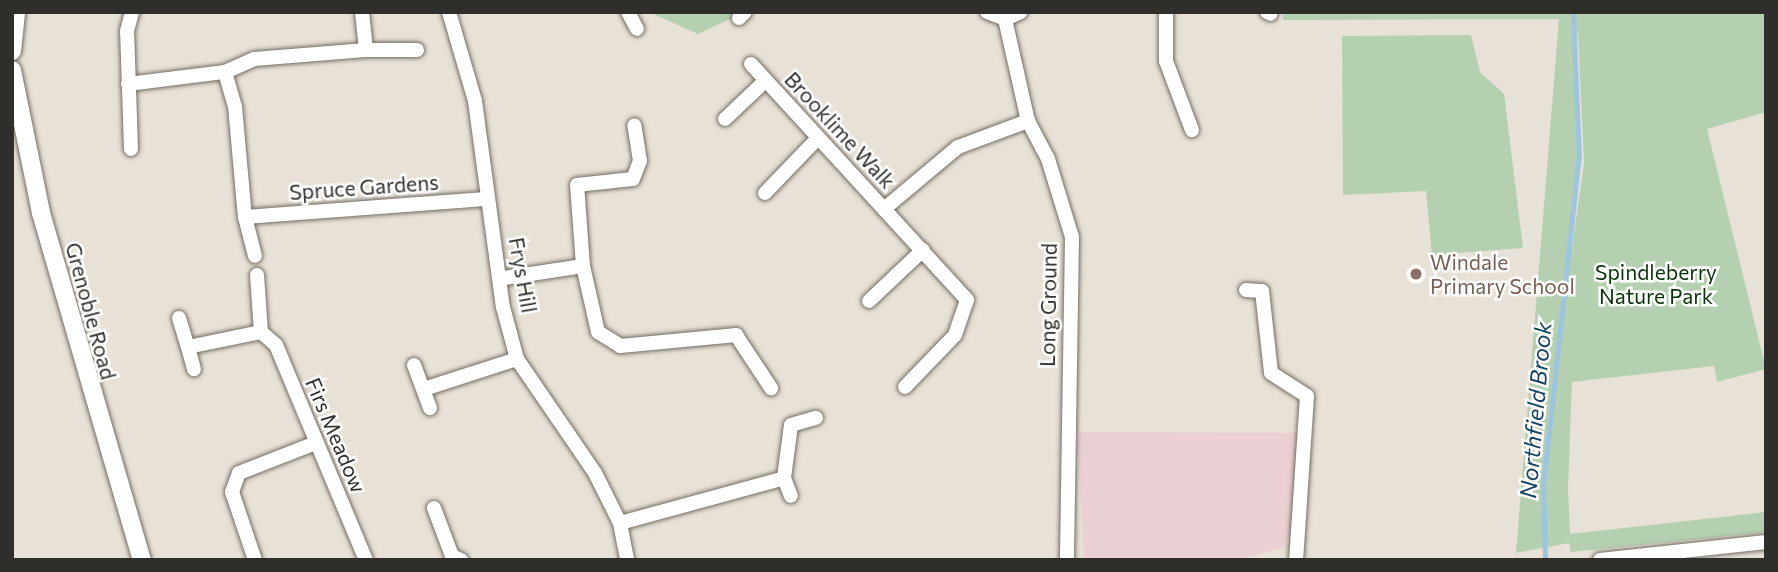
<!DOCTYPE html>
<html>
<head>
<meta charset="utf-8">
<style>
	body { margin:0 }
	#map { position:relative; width:1778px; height:572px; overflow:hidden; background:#e7e1d7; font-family:Commissioner,sans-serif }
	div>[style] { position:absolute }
	.commercial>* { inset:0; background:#ebd0d3 }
	.green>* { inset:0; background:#b4d0b1 }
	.stream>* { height:5px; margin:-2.5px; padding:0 2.5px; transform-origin:2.5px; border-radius:2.5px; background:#9ec5e0 }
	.roads { filter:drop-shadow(0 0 2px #736d64) drop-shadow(0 0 2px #736d64) }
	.minor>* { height:14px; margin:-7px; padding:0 7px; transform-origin:7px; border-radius:7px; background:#fff }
	.tertiary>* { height:18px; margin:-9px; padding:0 9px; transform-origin:9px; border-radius:9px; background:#fff }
	.dots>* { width:19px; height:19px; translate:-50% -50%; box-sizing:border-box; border:4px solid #fff; border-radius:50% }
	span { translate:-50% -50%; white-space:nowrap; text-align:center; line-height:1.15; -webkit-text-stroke:5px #fff; paint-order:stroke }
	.street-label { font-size:21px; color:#302e2a }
	.education-label { font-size:21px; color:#785e54 }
	.left { translate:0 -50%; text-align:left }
	.park-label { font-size:21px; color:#073407 }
	.water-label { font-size:23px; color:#154460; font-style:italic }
	.frame { position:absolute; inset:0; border:14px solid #302e2a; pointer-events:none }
</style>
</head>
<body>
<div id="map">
	<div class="commercial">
		<div style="clip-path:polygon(1077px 432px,1306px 433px,1287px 547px,1236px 560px,1084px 560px)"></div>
	</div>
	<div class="green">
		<div style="clip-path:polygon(649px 12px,745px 12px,698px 34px)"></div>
		<div style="clip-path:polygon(evenodd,1283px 12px,1766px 12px,1766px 112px,1707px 129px,1766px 369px,1717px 382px,1714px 366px,1572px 382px,1568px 488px,1570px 534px,1766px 512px,1766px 532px,1571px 552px,1569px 543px,1516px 553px,1559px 19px,1283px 20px,1283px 12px,1573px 19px,1578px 36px,1584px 163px,1568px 275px,1579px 157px,1573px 19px)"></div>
		<div style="clip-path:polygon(1471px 35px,1480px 72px,1504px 94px,1523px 248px,1432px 255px,1426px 191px,1343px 195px,1342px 36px)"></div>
	</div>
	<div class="stream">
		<div style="left:1545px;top:560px;width:74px;rotate:-91.5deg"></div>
		<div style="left:1543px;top:486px;width:331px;rotate:-83.8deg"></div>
		<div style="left:1579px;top:157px;width:145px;rotate:-92.4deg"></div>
	</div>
	<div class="roads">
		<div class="minor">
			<div style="left:449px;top:12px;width:93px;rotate:73.7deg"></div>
			<div style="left:475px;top:101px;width:208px;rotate:82.3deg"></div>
			<div style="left:503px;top:307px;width:54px;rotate:74.9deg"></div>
			<div style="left:517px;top:359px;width:138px;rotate:55.6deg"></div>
			<div style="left:595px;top:473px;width:56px;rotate:63.4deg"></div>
			<div style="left:620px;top:523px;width:38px;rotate:79deg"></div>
			<div style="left:628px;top:12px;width:19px;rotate:62deg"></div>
			<div style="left:987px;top:12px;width:19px;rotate:21deg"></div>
			<div style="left:1005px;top:19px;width:17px;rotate:-24deg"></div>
			<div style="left:1166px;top:12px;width:49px;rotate:90deg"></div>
			<div style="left:1166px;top:61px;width:74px;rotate:69.4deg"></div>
			<div style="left:1267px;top:12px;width:4px;rotate:27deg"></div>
			<div style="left:739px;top:18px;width:8px;rotate:-45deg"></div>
			<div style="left:1005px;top:19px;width:105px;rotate:77.3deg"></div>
			<div style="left:1028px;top:121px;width:43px;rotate:62.2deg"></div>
			<div style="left:1048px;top:159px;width:82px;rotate:72.9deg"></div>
			<div style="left:1072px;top:237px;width:323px;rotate:90.9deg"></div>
			<div style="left:366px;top:50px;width:51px"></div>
			<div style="left:751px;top:64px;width:320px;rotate:47.5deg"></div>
			<div style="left:967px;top:300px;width:37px;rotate:109deg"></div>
			<div style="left:955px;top:335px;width:72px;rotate:133.9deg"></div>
			<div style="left:225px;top:72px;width:35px;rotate:74deg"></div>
			<div style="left:235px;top:106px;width:111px;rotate:84.9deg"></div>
			<div style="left:245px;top:217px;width:241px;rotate:-4.3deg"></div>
			<div style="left:128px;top:84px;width:98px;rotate:-7.1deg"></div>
			<div style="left:225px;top:72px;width:32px;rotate:-24deg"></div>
			<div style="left:254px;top:59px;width:112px;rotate:-4.6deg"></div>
			<div style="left:366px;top:50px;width:38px;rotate:-96deg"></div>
			<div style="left:725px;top:119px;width:55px;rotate:-43.5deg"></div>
			<div style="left:131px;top:149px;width:118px;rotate:-91.9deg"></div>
			<div style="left:127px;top:31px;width:20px;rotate:-75deg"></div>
			<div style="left:765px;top:193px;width:76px;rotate:-46.1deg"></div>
			<div style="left:884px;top:209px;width:97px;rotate:-40deg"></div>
			<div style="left:958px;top:147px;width:75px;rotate:-20.4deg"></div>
			<div style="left:245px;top:217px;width:40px;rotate:75.6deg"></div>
			<div style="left:583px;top:266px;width:68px;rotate:77.2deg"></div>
			<div style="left:598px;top:332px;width:26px;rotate:32deg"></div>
			<div style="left:620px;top:346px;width:117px;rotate:-5.4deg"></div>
			<div style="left:736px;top:335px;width:64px;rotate:56.6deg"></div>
			<div style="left:257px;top:275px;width:57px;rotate:86deg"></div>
			<div style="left:261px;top:332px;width:20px;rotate:41deg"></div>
			<div style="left:276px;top:345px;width:233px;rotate:67.3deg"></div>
			<div style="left:504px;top:278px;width:80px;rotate:-8.6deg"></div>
			<div style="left:583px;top:266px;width:81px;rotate:-94.2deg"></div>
			<div style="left:577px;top:185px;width:56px;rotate:-6.1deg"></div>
			<div style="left:633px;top:179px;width:19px;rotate:-69deg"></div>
			<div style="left:640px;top:161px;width:36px;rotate:-99deg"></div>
			<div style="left:1246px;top:290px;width:16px;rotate:4deg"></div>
			<div style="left:1262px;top:291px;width:82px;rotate:83.7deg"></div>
			<div style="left:1271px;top:373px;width:43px;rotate:32.6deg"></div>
			<div style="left:1307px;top:396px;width:164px;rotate:93.8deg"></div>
			<div style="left:869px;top:301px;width:74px;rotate:-43.4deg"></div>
			<div style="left:179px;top:318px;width:30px;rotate:73deg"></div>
			<div style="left:188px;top:347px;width:75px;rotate:-11.6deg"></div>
			<div style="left:188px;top:347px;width:23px;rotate:75deg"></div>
			<div style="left:414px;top:365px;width:46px;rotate:69.6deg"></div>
			<div style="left:424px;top:389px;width:98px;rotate:-17.9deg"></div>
			<div style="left:784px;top:478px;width:19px;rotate:69deg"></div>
			<div style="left:434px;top:508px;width:51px;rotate:69.4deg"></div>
			<div style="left:452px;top:556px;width:10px;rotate:24deg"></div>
			<div style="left:620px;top:523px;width:170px;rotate:-15.3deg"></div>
			<div style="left:784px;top:478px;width:53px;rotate:-82.5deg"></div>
			<div style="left:791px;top:425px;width:26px;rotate:-16deg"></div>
			<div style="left:255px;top:560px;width:72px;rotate:-108.7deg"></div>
			<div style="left:232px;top:492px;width:20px;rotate:-70deg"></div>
			<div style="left:239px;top:473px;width:83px;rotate:-21.3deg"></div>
			<div style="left:1600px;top:560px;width:167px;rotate:-6.2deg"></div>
		</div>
		<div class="tertiary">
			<div style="left:12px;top:51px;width:39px;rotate:-84deg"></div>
			<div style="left:12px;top:70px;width:146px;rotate:78.5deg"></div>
			<div style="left:41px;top:213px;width:361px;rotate:73.8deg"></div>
		</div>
	</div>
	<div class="dots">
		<div style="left:1416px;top:274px;background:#8d6e63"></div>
	</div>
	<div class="street-label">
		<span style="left:840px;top:130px;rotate:47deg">Brooklime Walk</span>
		<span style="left:364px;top:187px;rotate:-4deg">Spruce Gardens</span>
		<span style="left:523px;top:275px;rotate:80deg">Frys Hill</span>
		<span style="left:1048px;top:305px;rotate:-89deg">Long Ground</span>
		<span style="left:91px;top:311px;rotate:75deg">Grenoble Road</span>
		<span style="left:336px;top:435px;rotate:67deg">Firs Meadow</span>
	</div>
	<div class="education-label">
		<span class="left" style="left:1430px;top:274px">Windale<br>Primary School</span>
	</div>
	<div class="park-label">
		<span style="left:1656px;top:284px">Spindleberry<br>Nature Park</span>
	</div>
	<div class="water-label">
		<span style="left:1535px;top:410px;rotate:-85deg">Northfield Brook</span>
	</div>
	<div class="frame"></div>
</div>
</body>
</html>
